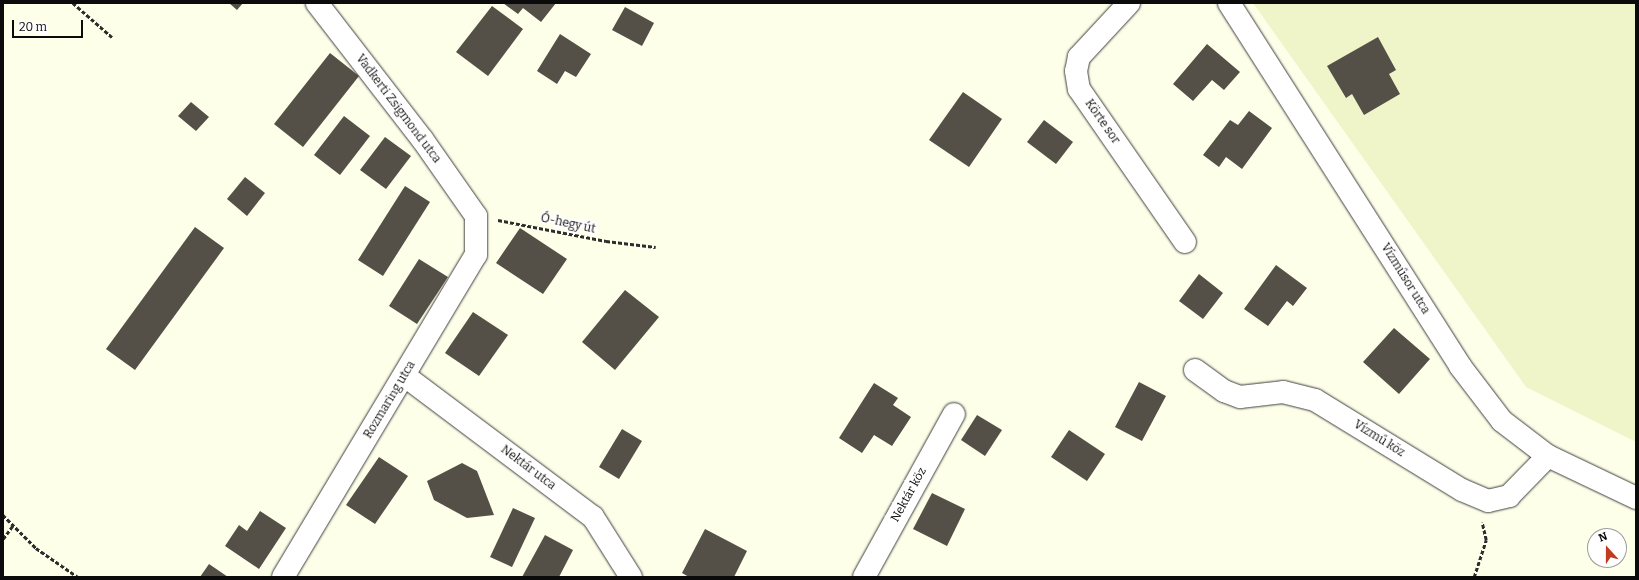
<!DOCTYPE html>
<html>
<head>
<meta charset="utf-8">
<style>
	body { margin:0 }
	#map { position:relative; width:1639px; height:580px; overflow:hidden; background:#feffe9; font-family:Bitter,serif }
	div>[style] { position:absolute }
	.farmland>* { inset:0; background:#eff5c9 }
	.building>* { inset:0; background:#544f47 }
	.path>* { height:2.5px; margin-top:-1.25px; transform-origin:0; background:repeating-linear-gradient(90deg,#2d2d2d 0 4px,transparent 0 6px) }
	.roads { filter:drop-shadow(0 0 1px #3e3e3e) drop-shadow(0 0 1px #3e3e3e) }
	.minor>* { height:22px; margin:-11px; padding:0 11px; transform-origin:11px; border-radius:11px; background:#fff }
	span { translate:-50% -50%; white-space:nowrap; text-align:center; line-height:1.15; -webkit-text-stroke:4px #fff; paint-order:stroke }
	.street-label { font-size:12px; color:#0b0b0b }
	.frame { position:absolute; inset:0; border:4px solid #0b0b0b; pointer-events:none }
	.north { position:absolute; left:1587px; top:528px; width:40px; height:40px; box-sizing:border-box; background:#fff; border:1px solid #9d9d9d; border-radius:50%; rotate:339deg; font-size:11px; font-weight:700; line-height:16px; text-align:center; color:#0b0b0b }
	.north::after { content:''; display:block; margin:auto; width:14px; height:18px; background:#c03b1f; clip-path:polygon(50% 0,100% 100%,50% 72%,0 100%) }
	.scale { position:absolute; left:12px; top:20px; width:71px; height:18px; box-sizing:border-box; border:2px solid #0b0b0b; border-top:0; padding-left:5px; font-size:12px; line-height:14px; white-space:nowrap; color:#0b0b0b; -webkit-text-stroke:3px #fff; paint-order:stroke }
</style>
</head>
<body>
<div id="map">
	<div class="farmland">
		<div style="clip-path:polygon(1253px 3px,1636px 3px,1636px 442px,1526px 387px)"></div>
	</div>
	<div class="building">
		<div style="clip-path:polygon(229px 3px,243px 3px,237px 10px)"></div>
		<div style="clip-path:polygon(503px 3px,556px 3px,541px 22px,523px 8px,518px 14px)"></div>
		<div style="clip-path:polygon(492px 6px,523px 29px,488px 76px,456px 52px)"></div>
		<div style="clip-path:polygon(625px 7px,654px 23px,642px 46px,612px 30px)"></div>
		<div style="clip-path:polygon(560px 34px,591px 54px,576px 77px,565px 71px,557px 84px,537px 71px)"></div>
		<div style="clip-path:polygon(1378px 37px,1396px 70px,1389px 74px,1400px 94px,1364px 115px,1352px 94px,1346px 98px,1327px 66px)"></div>
		<div style="clip-path:polygon(1207px 44px,1240px 72px,1224px 90px,1212px 80px,1193px 101px,1173px 84px)"></div>
		<div style="clip-path:polygon(330px 53px,359px 76px,303px 147px,274px 124px)"></div>
		<div style="clip-path:polygon(963px 92px,1002px 119px,969px 167px,929px 140px)"></div>
		<div style="clip-path:polygon(191px 102px,209px 117px,196px 131px,178px 116px)"></div>
		<div style="clip-path:polygon(1249px 111px,1272px 128px,1242px 169px,1226px 157px,1219px 167px,1203px 155px,1230px 120px,1238px 125px)"></div>
		<div style="clip-path:polygon(344px 116px,370px 136px,340px 175px,314px 155px)"></div>
		<div style="clip-path:polygon(1044px 120px,1073px 142px,1056px 164px,1027px 142px)"></div>
		<div style="clip-path:polygon(385px 137px,411px 156px,386px 189px,360px 170px)"></div>
		<div style="clip-path:polygon(245px 177px,265px 193px,247px 216px,227px 199px)"></div>
		<div style="clip-path:polygon(405px 186px,430px 202px,383px 276px,358px 260px)"></div>
		<div style="clip-path:polygon(195px 227px,224px 248px,135px 370px,106px 349px)"></div>
		<div style="clip-path:polygon(520px 228px,567px 259px,543px 294px,496px 263px)"></div>
		<div style="clip-path:polygon(419px 259px,448px 277px,417px 324px,389px 306px)"></div>
		<div style="clip-path:polygon(1276px 265px,1307px 288px,1293px 306px,1287px 301px,1268px 326px,1244px 309px)"></div>
		<div style="clip-path:polygon(1199px 274px,1223px 293px,1203px 319px,1179px 301px)"></div>
		<div style="clip-path:polygon(625px 290px,659px 317px,615px 370px,582px 342px)"></div>
		<div style="clip-path:polygon(473px 312px,508px 335px,479px 376px,445px 353px)"></div>
		<div style="clip-path:polygon(1394px 328px,1430px 359px,1399px 394px,1363px 362px)"></div>
		<div style="clip-path:polygon(1139px 382px,1166px 396px,1142px 441px,1115px 427px)"></div>
		<div style="clip-path:polygon(874px 383px,898px 398px,893px 405px,911px 417px,892px 446px,874px 435px,862px 453px,839px 438px)"></div>
		<div style="clip-path:polygon(977px 415px,1002px 430px,985px 456px,961px 440px)"></div>
		<div style="clip-path:polygon(622px 429px,642px 441px,619px 479px,599px 467px)"></div>
		<div style="clip-path:polygon(1069px 430px,1105px 454px,1087px 481px,1051px 457px)"></div>
		<div style="clip-path:polygon(379px 457px,408px 476px,375px 524px,346px 505px)"></div>
		<div style="clip-path:polygon(462px 463px,477px 471px,494px 515px,467px 518px,434px 500px,427px 481px)"></div>
		<div style="clip-path:polygon(932px 493px,965px 509px,947px 546px,913px 529px)"></div>
		<div style="clip-path:polygon(513px 508px,535px 518px,512px 567px,490px 557px)"></div>
		<div style="clip-path:polygon(260px 511px,286px 528px,259px 569px,225px 546px,239px 525px,247px 531px)"></div>
		<div style="clip-path:polygon(705px 529px,747px 551px,734px 577px,689px 577px,682px 573px)"></div>
		<div style="clip-path:polygon(545px 535px,573px 550px,559px 577px,522px 577px)"></div>
		<div style="clip-path:polygon(209px 564px,228px 577px,200px 577px)"></div>
	</div>
	<div class="path">
		<div style="left:73px;top:3px;width:52px;rotate:41.1deg"></div>
		<div style="left:498px;top:220px;width:110px;rotate:11deg"></div>
		<div style="left:606px;top:241px;width:50px;rotate:6.8deg"></div>
		<div style="left:3px;top:515px;width:47px;rotate:45deg"></div>
		<div style="left:36px;top:548px;width:51px;rotate:34.6deg"></div>
		<div style="left:3px;top:539px;width:17px;rotate:-54deg"></div>
		<div style="left:1474px;top:577px;width:39px;rotate:-72deg"></div>
		<div style="left:1486px;top:540px;width:18px;rotate:-103deg"></div>
	</div>
	<div class="roads">
		<div class="minor">
			<div style="left:1129px;top:3px;width:74px;rotate:132.8deg"></div>
			<div style="left:1079px;top:57px;width:14px;rotate:102deg"></div>
			<div style="left:1076px;top:71px;width:18px;rotate:81deg"></div>
			<div style="left:1079px;top:89px;width:186px;rotate:55.3deg"></div>
			<div style="left:1229px;top:3px;width:430px;rotate:57.5deg"></div>
			<div style="left:1460px;top:366px;width:69px;rotate:52.6deg"></div>
			<div style="left:1502px;top:421px;width:58px;rotate:37.3deg"></div>
			<div style="left:1548px;top:456px;width:98px;rotate:25.5deg"></div>
			<div style="left:1195px;top:370px;width:36px;rotate:36deg"></div>
			<div style="left:1224px;top:391px;width:17px;rotate:21deg"></div>
			<div style="left:1240px;top:397px;width:43px;rotate:-6.6deg"></div>
			<div style="left:1283px;top:392px;width:33px;rotate:14deg"></div>
			<div style="left:1315px;top:400px;width:172px;rotate:31.5deg"></div>
			<div style="left:1462px;top:490px;width:28px;rotate:23deg"></div>
			<div style="left:1488px;top:501px;width:22px;rotate:-13deg"></div>
			<div style="left:1509px;top:496px;width:56px;rotate:-45.7deg"></div>
			<div style="left:405px;top:376px;width:235px;rotate:36.9deg"></div>
			<div style="left:593px;top:517px;width:71px;rotate:57.7deg"></div>
			<div style="left:283px;top:577px;width:375px;rotate:-59.1deg"></div>
			<div style="left:476px;top:255px;width:39px;rotate:-90deg"></div>
			<div style="left:476px;top:216px;width:94px;rotate:-125deg"></div>
			<div style="left:422px;top:139px;width:172px;rotate:-127.7deg"></div>
			<div style="left:864px;top:577px;width:186px;rotate:-61.1deg"></div>
		</div>
	</div>
	<div class="street-label">
		<span style="left:398px;top:109px;rotate:53deg">Vadkerti Zsigmond utca</span>
		<span style="left:1102px;top:122px;rotate:55deg">Körte sor</span>
		<span style="left:568px;top:224px;rotate:12deg">Ó-hegy út</span>
		<span style="left:1405px;top:279px;rotate:58deg">Vízműsor utca</span>
		<span style="left:390px;top:400px;rotate:-59deg">Rozmaring utca</span>
		<span style="left:1379px;top:439px;rotate:32deg">Vízmű köz</span>
		<span style="left:528px;top:468px;rotate:37deg">Nektár utca</span>
		<span style="left:909px;top:495px;rotate:-61deg">Nektár köz</span>
	</div>
	<div class="frame"></div>
	<div class="north">N</div>
	<div class="scale">20 m</div>
</div>
</body>
</html>
